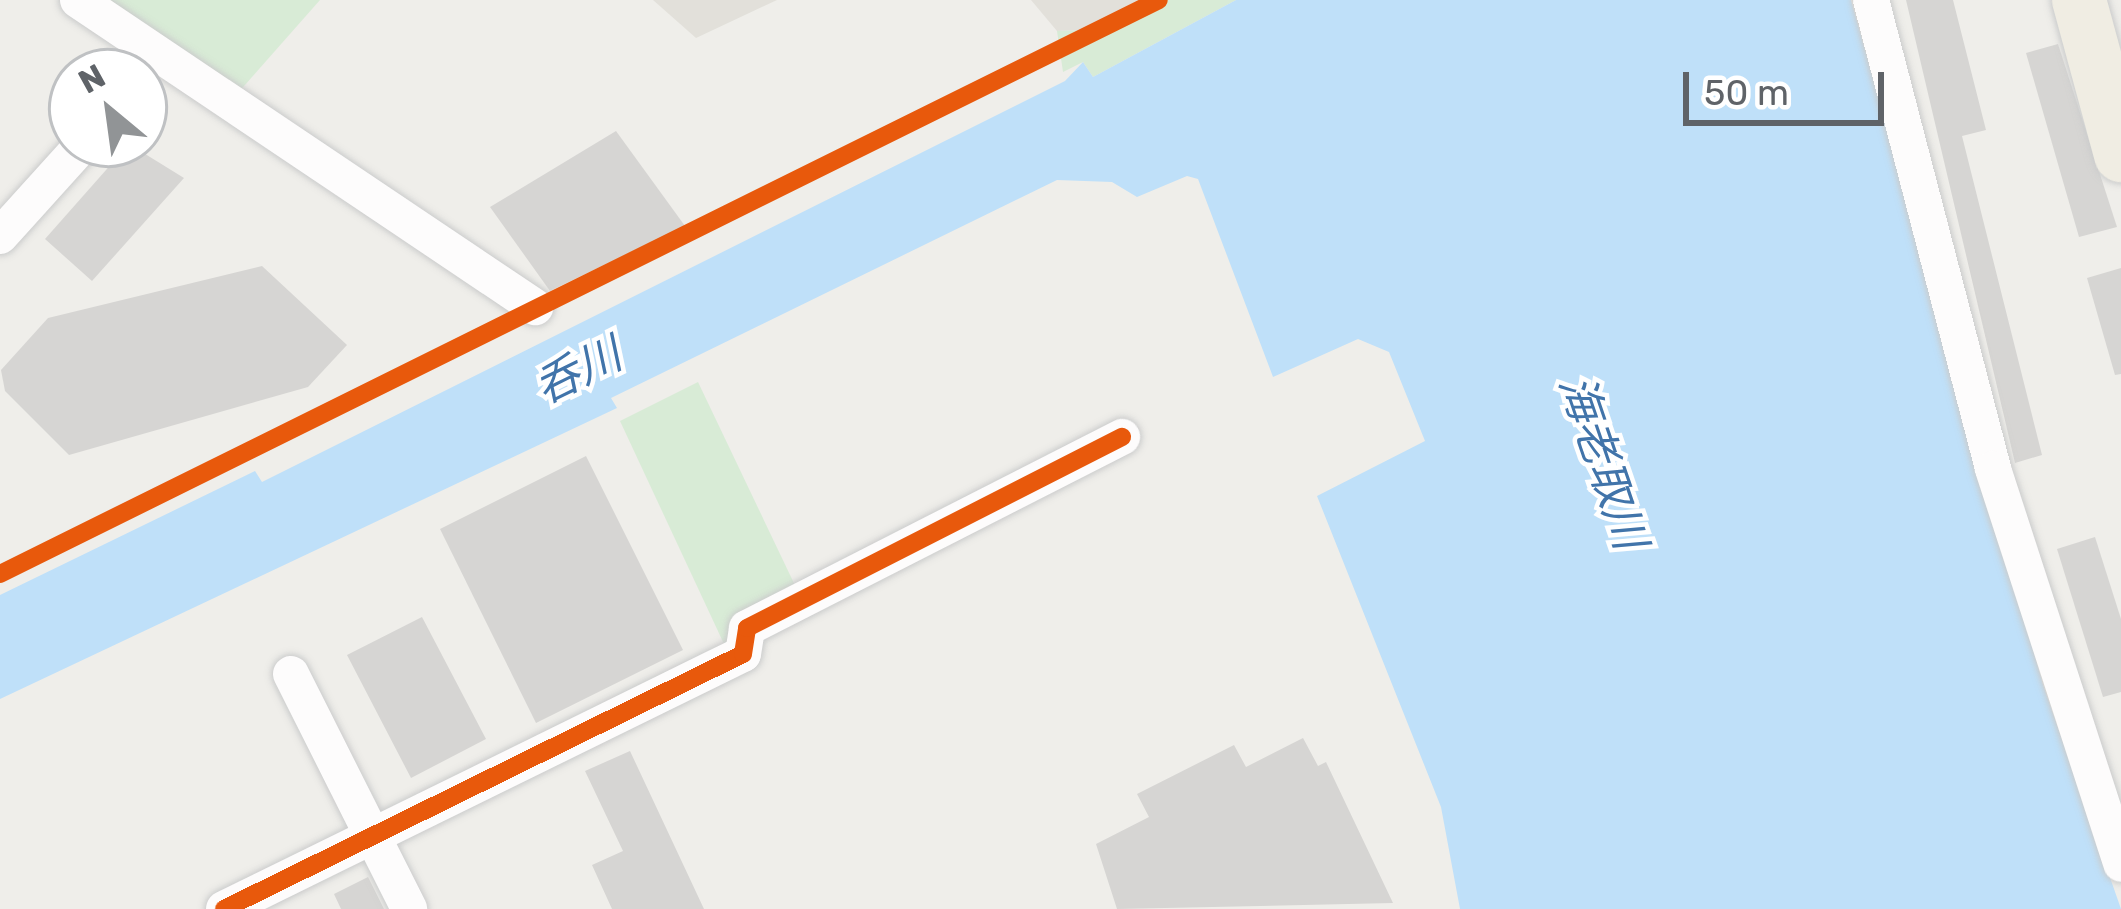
<!DOCTYPE html>
<html>
<head>
<meta charset="utf-8">
<style>
	body { margin:0 }
	#map { position:relative; width:2121px; height:909px; overflow:hidden; background:#efeeea; font-family:Rubik,"Noto Sans JP",sans-serif }
	div>[style] { position:absolute }
	.education>* { inset:0; background:#e2e0da }
	.green>* { inset:0; background:#d8ebd6 }
	.water>* { inset:0; background:#bfe0f9 }
	.building>* { inset:0; background:#d6d5d3 }
	.roads { filter:drop-shadow(0 0 3px #cbcccc) drop-shadow(0 0 3px #cbcccc) }
	.minor>* { height:36px; margin:-18px; padding:0 18px; transform-origin:18px; border-radius:18px; background:#fdfcfc }
	.highway>* { height:54px; margin:-27px; padding:0 27px; transform-origin:27px; border-radius:27px; background:#f0ede3 }
	.cycleway>* { height:18px; margin:-9px; padding:0 9px; transform-origin:9px; border-radius:9px; background:#e8590c }
	span { translate:-50% -50%; white-space:nowrap; text-align:center; line-height:1.15; -webkit-text-stroke:9px #fff; paint-order:stroke }
	.water-label { font-size:45px; color:#4174aa; font-style:italic }
	.north { position:absolute; left:48px; top:48px; width:120px; height:120px; box-sizing:border-box; background:#fff; border:3px solid #bfc1c3; border-radius:50%; rotate:331deg; font-size:33px; font-weight:700; line-height:48px; text-align:center; color:#5f6368 }
	.north::after { content:''; display:block; margin:auto; width:42px; height:54px; background:#919496; clip-path:polygon(50% 0,100% 100%,50% 72%,0 100%) }
	.scale { position:absolute; left:1683px; top:72px; width:201px; height:54px; box-sizing:border-box; border:6px solid #5f6368; border-top:0; padding-left:15px; font-size:36px; line-height:42px; white-space:nowrap; color:#5f6368; -webkit-text-stroke:9px #fff; paint-order:stroke }
</style>
</head>
<body>
<div id="map">
	<div class="education">
		<div style="clip-path:polygon(653px 0,777px 0,696px 38px)"></div>
		<div style="clip-path:polygon(1031px 0,1144px 0,1089px 30px,1057px 31px)"></div>
	</div>
	<div class="green">
		<div style="clip-path:polygon(98px 0,320px 0,237px 94px)"></div>
		<div style="clip-path:polygon(1144px 0,1236px 0,1093px 77px,1083px 62px,1063px 72px,1057px 31px,1089px 30px)"></div>
		<div style="clip-path:polygon(698px 382px,802px 600px,731px 659px,620px 421px)"></div>
	</div>
	<div class="water">
		<div style="clip-path:polygon(1236px 0,1851px 0,2043px 685px,2121px 909px,1460px 909px,1441px 807px,1317px 496px,1425px 441px,1389px 352px,1358px 339px,1273px 377px,1198px 179px,1187px 176px,1137px 197px,1112px 182px,1057px 180px,611px 398px,617px 408px,0 699px,0 595px,255px 471px,262px 482px,1065px 81px,1083px 62px,1093px 77px)"></div>
	</div>
	<div class="building">
		<div style="clip-path:polygon(1906px 0,1953px 0,1986px 130px,1962px 136px,2042px 455px,2015px 463px)"></div>
		<div style="clip-path:polygon(2058px 44px,2117px 227px,2079px 237px,2026px 53px)"></div>
		<div style="clip-path:polygon(616px 131px,685px 226px,550px 291px,490px 207px)"></div>
		<div style="clip-path:polygon(129px 144px,184px 178px,92px 281px,45px 239px)"></div>
		<div style="clip-path:polygon(262px 266px,347px 345px,308px 387px,69px 455px,5px 391px,1px 370px,48px 318px)"></div>
		<div style="clip-path:polygon(2121px 268px,2121px 374px,2115px 375px,2087px 278px)"></div>
		<div style="clip-path:polygon(586px 456px,683px 650px,536px 723px,440px 529px)"></div>
		<div style="clip-path:polygon(2095px 537px,2121px 619px,2121px 692px,2103px 697px,2057px 549px)"></div>
		<div style="clip-path:polygon(422px 617px,486px 739px,411px 778px,347px 655px)"></div>
		<div style="clip-path:polygon(1303px 738px,1318px 766px,1326px 762px,1393px 903px,1117px 909px,1096px 844px,1149px 817px,1137px 794px,1234px 745px,1246px 767px)"></div>
		<div style="clip-path:polygon(630px 751px,704px 909px,612px 909px,592px 865px,623px 851px,585px 771px)"></div>
		<div style="clip-path:polygon(368px 877px,384px 909px,341px 909px,334px 894px)"></div>
	</div>
	<div class="roads">
		<div class="minor">
			<div style="left:78px;top:0;width:551px;rotate:33.89deg"></div>
			<div style="left:1871px;top:0;width:485px;rotate:75.4deg"></div>
			<div style="left:1993px;top:469px;width:415px;rotate:72deg"></div>
			<div style="left:0;top:236px;width:124px;rotate:-47.9deg"></div>
			<div style="left:291px;top:674px;width:263px;rotate:63.3deg"></div>
			<div style="left:224px;top:909px;width:578px;rotate:-26.17deg"></div>
			<div style="left:743px;top:654px;width:26px;rotate:-81deg"></div>
			<div style="left:747px;top:628px;width:421px;rotate:-27deg"></div>
		</div>
		<div class="highway">
			<div style="left:2079px;top:0;width:161px;rotate:74.8deg"></div>
		</div>
	</div>
	<div class="cycleway">
		<div style="left:0;top:574px;width:1293px;rotate:-26.35deg"></div>
		<div style="left:224px;top:909px;width:578px;rotate:-26.17deg"></div>
		<div style="left:743px;top:654px;width:26px;rotate:-81deg"></div>
		<div style="left:747px;top:628px;width:421px;rotate:-27deg"></div>
	</div>
	<div class="water-label">
		<span style="left:578px;top:371px;rotate:-26deg">呑川</span>
		<span style="left:1603px;top:462px;rotate:71deg">海老取川</span>
	</div>
	<div class="north">N</div>
	<div class="scale">50 m</div>
</div>
</body>
</html>
